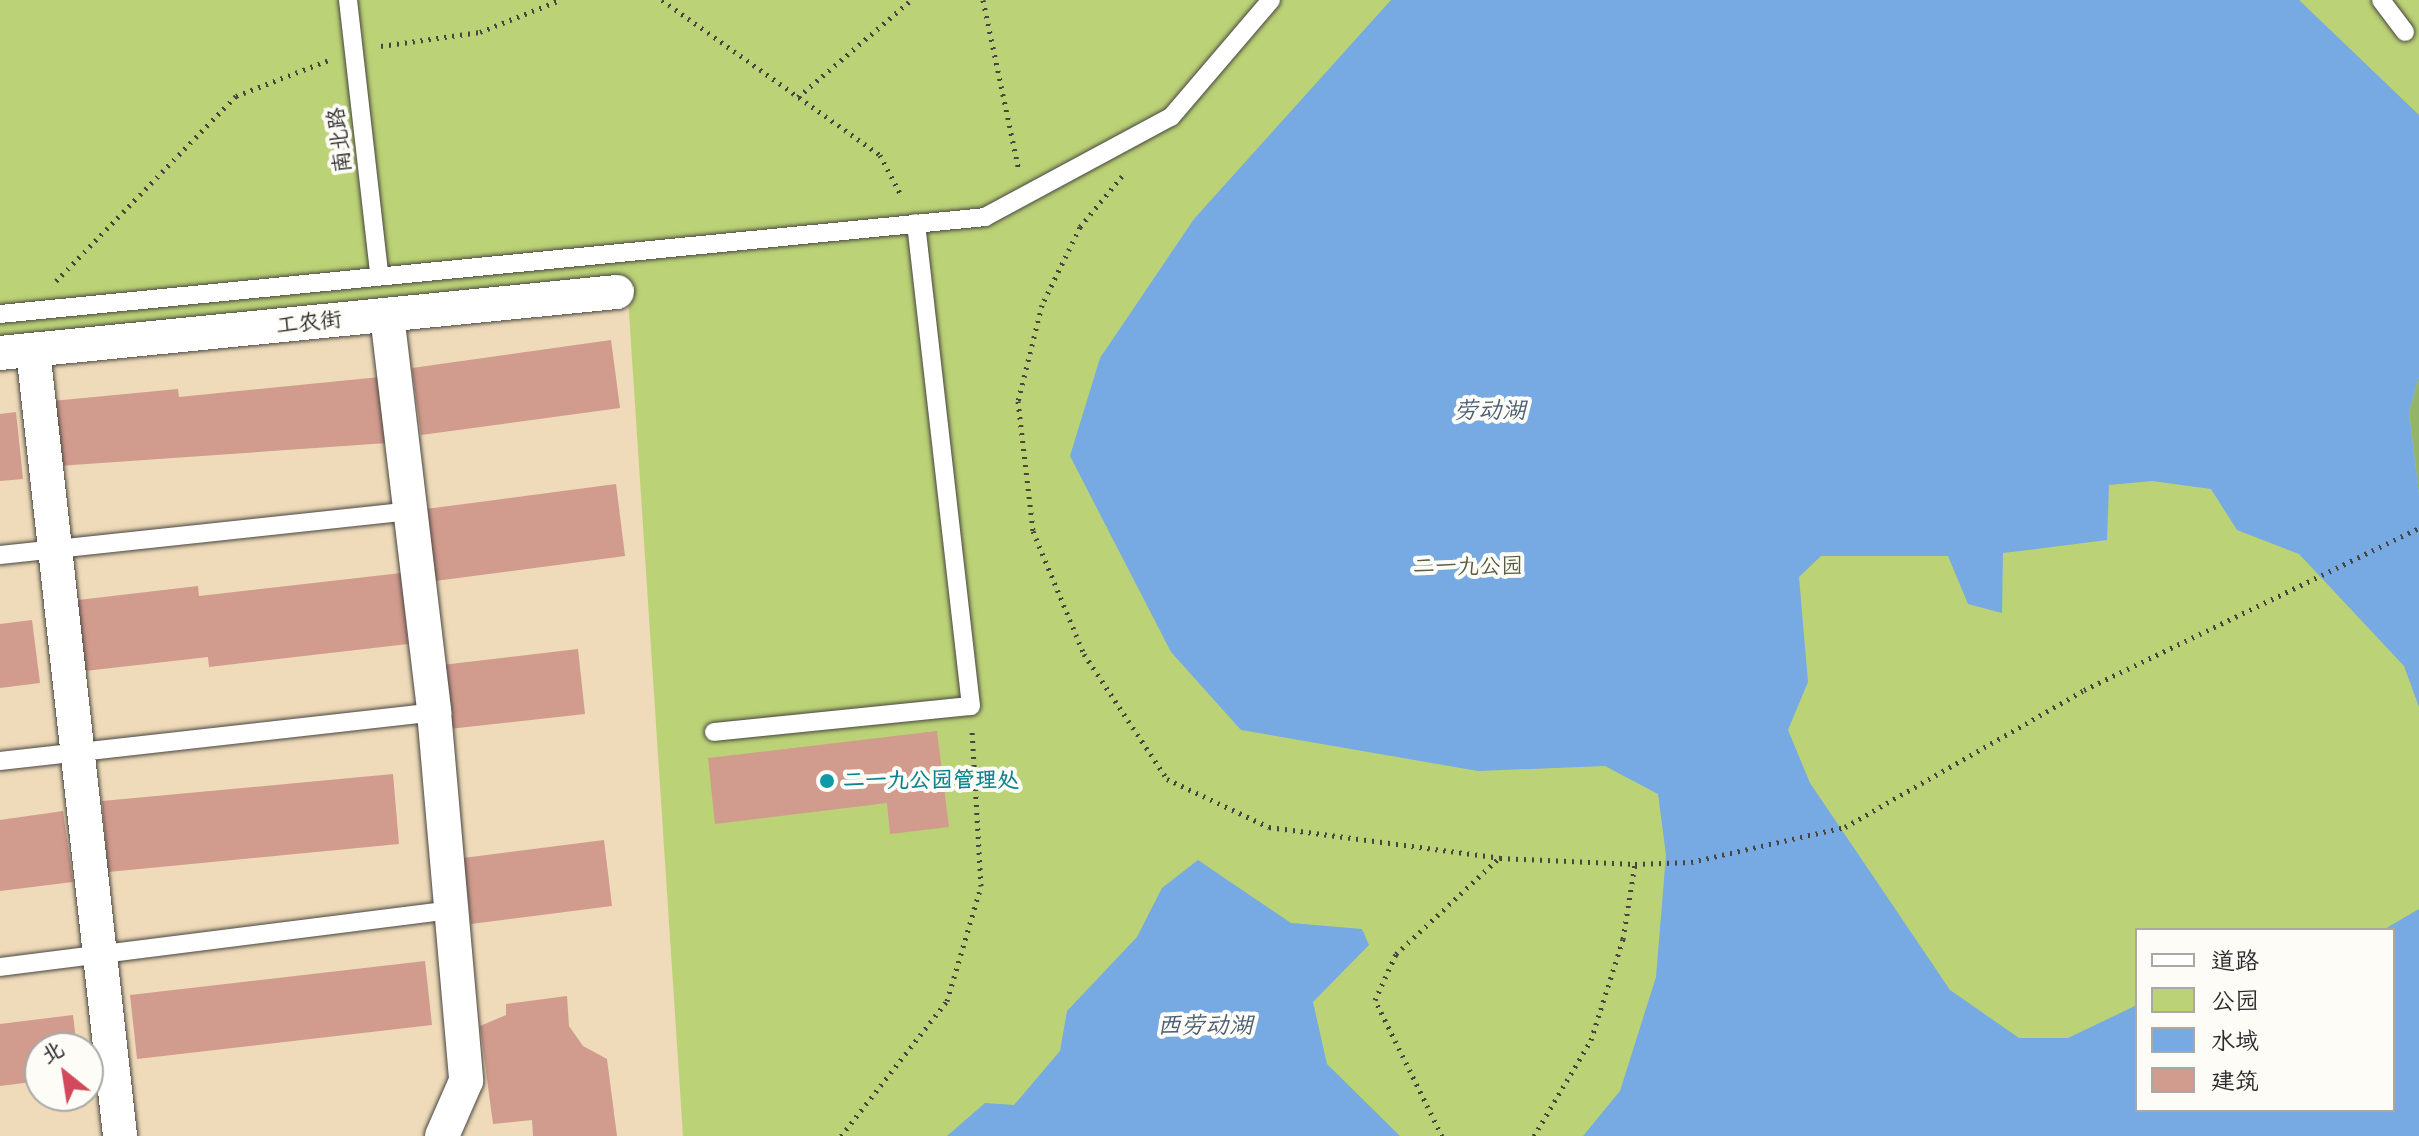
<!DOCTYPE html>
<html>
<head>
<meta charset="utf-8">
<style>
	body { margin:0 }
	#map { position:relative; width:2419px; height:1136px; overflow:hidden; background:#efdbb9; font-family:"Balsamiq Sans","LXGW WenKai TC",sans-serif }
	div>[style] { position:absolute }
	.green>* { inset:0; background:#bbd276 }
	.forest>* { inset:0; background:#94b467 }
	.water>* { inset:0; background:#77a9e2 }
	.building>* { inset:0; background:#d19b8d }
	.path>* { height:5px; margin-top:-2.5px; transform-origin:0; background:repeating-linear-gradient(90deg,#484540 0 2px,transparent 0 8px) }
	.roads { filter:drop-shadow(0 0 2px #484540) drop-shadow(0 0 2px #484540) }
	.lane>* { height:18px; margin:-9px; padding:0 9px; transform-origin:9px; border-radius:9px; background:#fff }
	.street>* { height:34px; margin:-17px; padding:0 17px; transform-origin:17px; border-radius:17px; background:#fff }
	.dots>* { width:22px; height:22px; translate:-50% -50%; box-sizing:border-box; border:4px solid #fdfcf7; border-radius:50% }
	span { translate:-50% -50%; white-space:nowrap; text-align:center; line-height:1.15; -webkit-text-stroke:8px #fdfcf7; paint-order:stroke }
	.street-label { font-size:22px; color:#2b2b2b }
	.park-label { font-size:22px; color:#565d42 }
	.culture-label { font-size:22px; color:#0d838f; font-weight:700 }
	.left { translate:0 -50%; text-align:left }
	.water-label { font-size:24px; color:#495d74; font-style:italic }
	.legend { position:absolute; left:2135px; top:928px; width:260px; height:184px; box-sizing:border-box; background:#fdfcf7; border:2px solid #a9a8a5; margin:0; padding:10px 14px; list-style:none; font-size:24px; color:#2b2b2b }
	.legend li { display:flex; align-items:center; gap:16px; height:40px }
	.legend b { width:40px; border:2px solid #a9a8a5 }
	.north { position:absolute; left:24px; top:1032px; width:80px; height:80px; box-sizing:border-box; background:#fdfcf7; border:2px solid #a9a8a5; border-radius:50%; rotate:330deg; font-size:22px; font-weight:700; line-height:32px; text-align:center; color:#2b2b2b }
	.north::after { content:''; display:block; margin:auto; width:28px; height:36px; background:#d1495b; clip-path:polygon(50% 0,100% 100%,50% 72%,0 100%) }
</style>
</head>
<body>
<div id="map">
	<div class="green">
		<div style="clip-path:polygon(evenodd,0 0,2419px 0,2419px 1136px,683px 1136px,627px 282px,0 341px,0 0,2137px 930px,2393px 930px,2393px 1110px,2137px 1110px,2137px 930px)"></div>
	</div>
	<div class="forest">
		<div style="clip-path:polygon(2419px 377px,2419px 494px,2409px 412px)"></div>
	</div>
	<div class="water">
		<div style="clip-path:polygon(1391px 0,2299px 0,2419px 115px,2419px 377px,2409px 412px,2419px 494px,2419px 707px,2404px 666px,2299px 554px,2237px 530px,2211px 489px,2152px 481px,2109px 485px,2107px 540px,2003px 553px,2002px 613px,1968px 604px,1948px 556px,1821px 556px,1799px 577px,1808px 682px,1788px 730px,1810px 783px,1950px 990px,2019px 1038px,2068px 1038px,2137px 1005px,2137px 1110px,2393px 1110px,2393px 930px,2383px 930px,2419px 909px,2419px 1136px,1583px 1136px,1620px 1091px,1656px 977px,1666px 855px,1658px 794px,1605px 766px,1478px 771px,1241px 730px,1171px 652px,1070px 456px,1100px 358px,1194px 219px)"></div>
		<div style="clip-path:polygon(1198px 860px,1291px 923px,1362px 929px,1369px 945px,1313px 1002px,1327px 1064px,1400px 1136px,947px 1136px,985px 1103px,1014px 1105px,1060px 1051px,1067px 1011px,1137px 937px,1162px 888px)"></div>
	</div>
	<div class="building">
		<div style="clip-path:polygon(611px 340px,620px 408px,421px 435px,412px 368px)"></div>
		<div style="clip-path:polygon(380px 377px,387px 443px,58px 466px,52px 401px,178px 389px,179px 397px)"></div>
		<div style="clip-path:polygon(16px 412px,23px 479px,0 481px,0 414px)"></div>
		<div style="clip-path:polygon(616px 484px,625px 556px,435px 581px,426px 509px)"></div>
		<div style="clip-path:polygon(401px 573px,408px 644px,209px 667px,208px 657px,85px 671px,78px 600px,198px 586px,199px 596px)"></div>
		<div style="clip-path:polygon(32px 620px,40px 683px,0 688px,0 624px)"></div>
		<div style="clip-path:polygon(578px 649px,585px 714px,449px 729px,442px 665px)"></div>
		<div style="clip-path:polygon(937px 731px,949px 827px,890px 834px,887px 803px,715px 824px,708px 758px)"></div>
		<div style="clip-path:polygon(393px 774px,399px 844px,108px 872px,102px 801px)"></div>
		<div style="clip-path:polygon(63px 811px,73px 882px,0 891px,0 820px)"></div>
		<div style="clip-path:polygon(604px 840px,612px 906px,471px 924px,463px 858px)"></div>
		<div style="clip-path:polygon(425px 961px,432px 1025px,137px 1059px,130px 995px)"></div>
		<div style="clip-path:polygon(567px 996px,569px 1026px,583px 1046px,607px 1059px,617px 1136px,533px 1136px,532px 1120px,493px 1124px,480px 1026px,506px 1015px,506px 1004px)"></div>
		<div style="clip-path:polygon(73px 1015px,77px 1048px,40px 1048px,40px 1081px,0 1086px,0 1024px)"></div>
	</div>
	<div class="path">
		<div style="left:662px;top:0;width:267px;rotate:35.4deg"></div>
		<div style="left:880px;top:155px;width:47px;rotate:62.4deg"></div>
		<div style="left:983px;top:0;width:175px;rotate:78.1deg"></div>
		<div style="left:381px;top:46px;width:100px;rotate:-8deg"></div>
		<div style="left:480px;top:32px;width:86px;rotate:-21.8deg"></div>
		<div style="left:798px;top:97px;width:149px;rotate:-40.6deg"></div>
		<div style="left:1122px;top:176px;width:66px;rotate:129.5deg"></div>
		<div style="left:1080px;top:227px;width:87px;rotate:116deg"></div>
		<div style="left:1042px;top:305px;width:99px;rotate:104deg"></div>
		<div style="left:1018px;top:401px;width:131px;rotate:83.4deg"></div>
		<div style="left:1033px;top:531px;width:133px;rotate:67.5deg"></div>
		<div style="left:1084px;top:654px;width:150px;rotate:56.4deg"></div>
		<div style="left:1167px;top:779px;width:113px;rotate:25.2deg"></div>
		<div style="left:1269px;top:827px;width:233px;rotate:7.6deg"></div>
		<div style="left:1500px;top:858px;width:135px;rotate:2.5deg"></div>
		<div style="left:1635px;top:864px;width:56px;rotate:-2deg"></div>
		<div style="left:1691px;top:862px;width:158px;rotate:-12.8deg"></div>
		<div style="left:1845px;top:827px;width:275px;rotate:-29.8deg"></div>
		<div style="left:2084px;top:690px;width:372px;rotate:-25.8deg"></div>
		<div style="left:56px;top:281px;width:258px;rotate:-45.8deg"></div>
		<div style="left:236px;top:96px;width:100px;rotate:-21.2deg"></div>
		<div style="left:841px;top:1136px;width:172px;rotate:-51.9deg"></div>
		<div style="left:947px;top:1001px;width:120px;rotate:-73.5deg"></div>
		<div style="left:981px;top:886px;width:155px;rotate:-93.3deg"></div>
		<div style="left:1442px;top:1136px;width:152px;rotate:-116.2deg"></div>
		<div style="left:1375px;top:1000px;width:51px;rotate:-65.5deg"></div>
		<div style="left:1396px;top:954px;width:141px;rotate:-43deg"></div>
		<div style="left:1534px;top:1136px;width:112px;rotate:-59.3deg"></div>
		<div style="left:1591px;top:1040px;width:106px;rotate:-72.4deg"></div>
		<div style="left:1623px;top:939px;width:76px;rotate:-80.9deg"></div>
	</div>
	<div class="roads">
		<div class="lane">
			<div style="left:348px;top:0;width:276px;rotate:83.5deg"></div>
			<div style="left:2381px;top:0;width:40px;rotate:53deg"></div>
			<div style="left:0;top:314px;width:990px;rotate:-5.62deg"></div>
			<div style="left:985px;top:217px;width:211px;rotate:-28.3deg"></div>
			<div style="left:1171px;top:117px;width:154px;rotate:-49.5deg"></div>
			<div style="left:0;top:555px;width:413px;rotate:-6.1deg"></div>
			<div style="left:714px;top:732px;width:258px;rotate:-5.8deg"></div>
			<div style="left:971px;top:706px;width:486px;rotate:-96.5deg"></div>
			<div style="left:0;top:761px;width:437px;rotate:-6.4deg"></div>
			<div style="left:0;top:967px;width:457px;rotate:-7.2deg"></div>
		</div>
		<div class="street">
			<div style="left:387px;top:315px;width:400px;rotate:83.2deg"></div>
			<div style="left:434px;top:712px;width:370px;rotate:85deg"></div>
			<div style="left:466px;top:1081px;width:60px;rotate:113.6deg"></div>
			<div style="left:33px;top:350px;width:791px;rotate:83.68deg"></div>
			<div style="left:0;top:353px;width:620px;rotate:-5.65deg"></div>
		</div>
	</div>
	<div class="dots">
		<div style="left:827px;top:781px;background:#0f9aa8"></div>
	</div>
	<div class="street-label">
		<span style="left:340px;top:140px;rotate:-97deg">南北路</span>
		<span style="left:309px;top:323px;rotate:-6deg">工农街</span>
	</div>
	<div class="park-label">
		<span style="left:1468px;top:567px">二一九公园</span>
	</div>
	<div class="culture-label">
		<span class="left" style="left:843px;top:781px">二一九公园管理处</span>
	</div>
	<div class="water-label">
		<span style="left:1490px;top:411px">劳动湖</span>
		<span style="left:1205px;top:1026px">西劳动湖</span>
	</div>
	<ul class="legend">
	<li><b style="height:10px;background:#fff"></b>道路</li>
	<li><b style="height:22px;background:#bbd276"></b>公园</li>
	<li><b style="height:22px;background:#77a9e2"></b>水域</li>
	<li><b style="height:22px;background:#d19b8d"></b>建筑</li>
	</ul>
	<div class="north">北</div>
</div>
</body>
</html>
